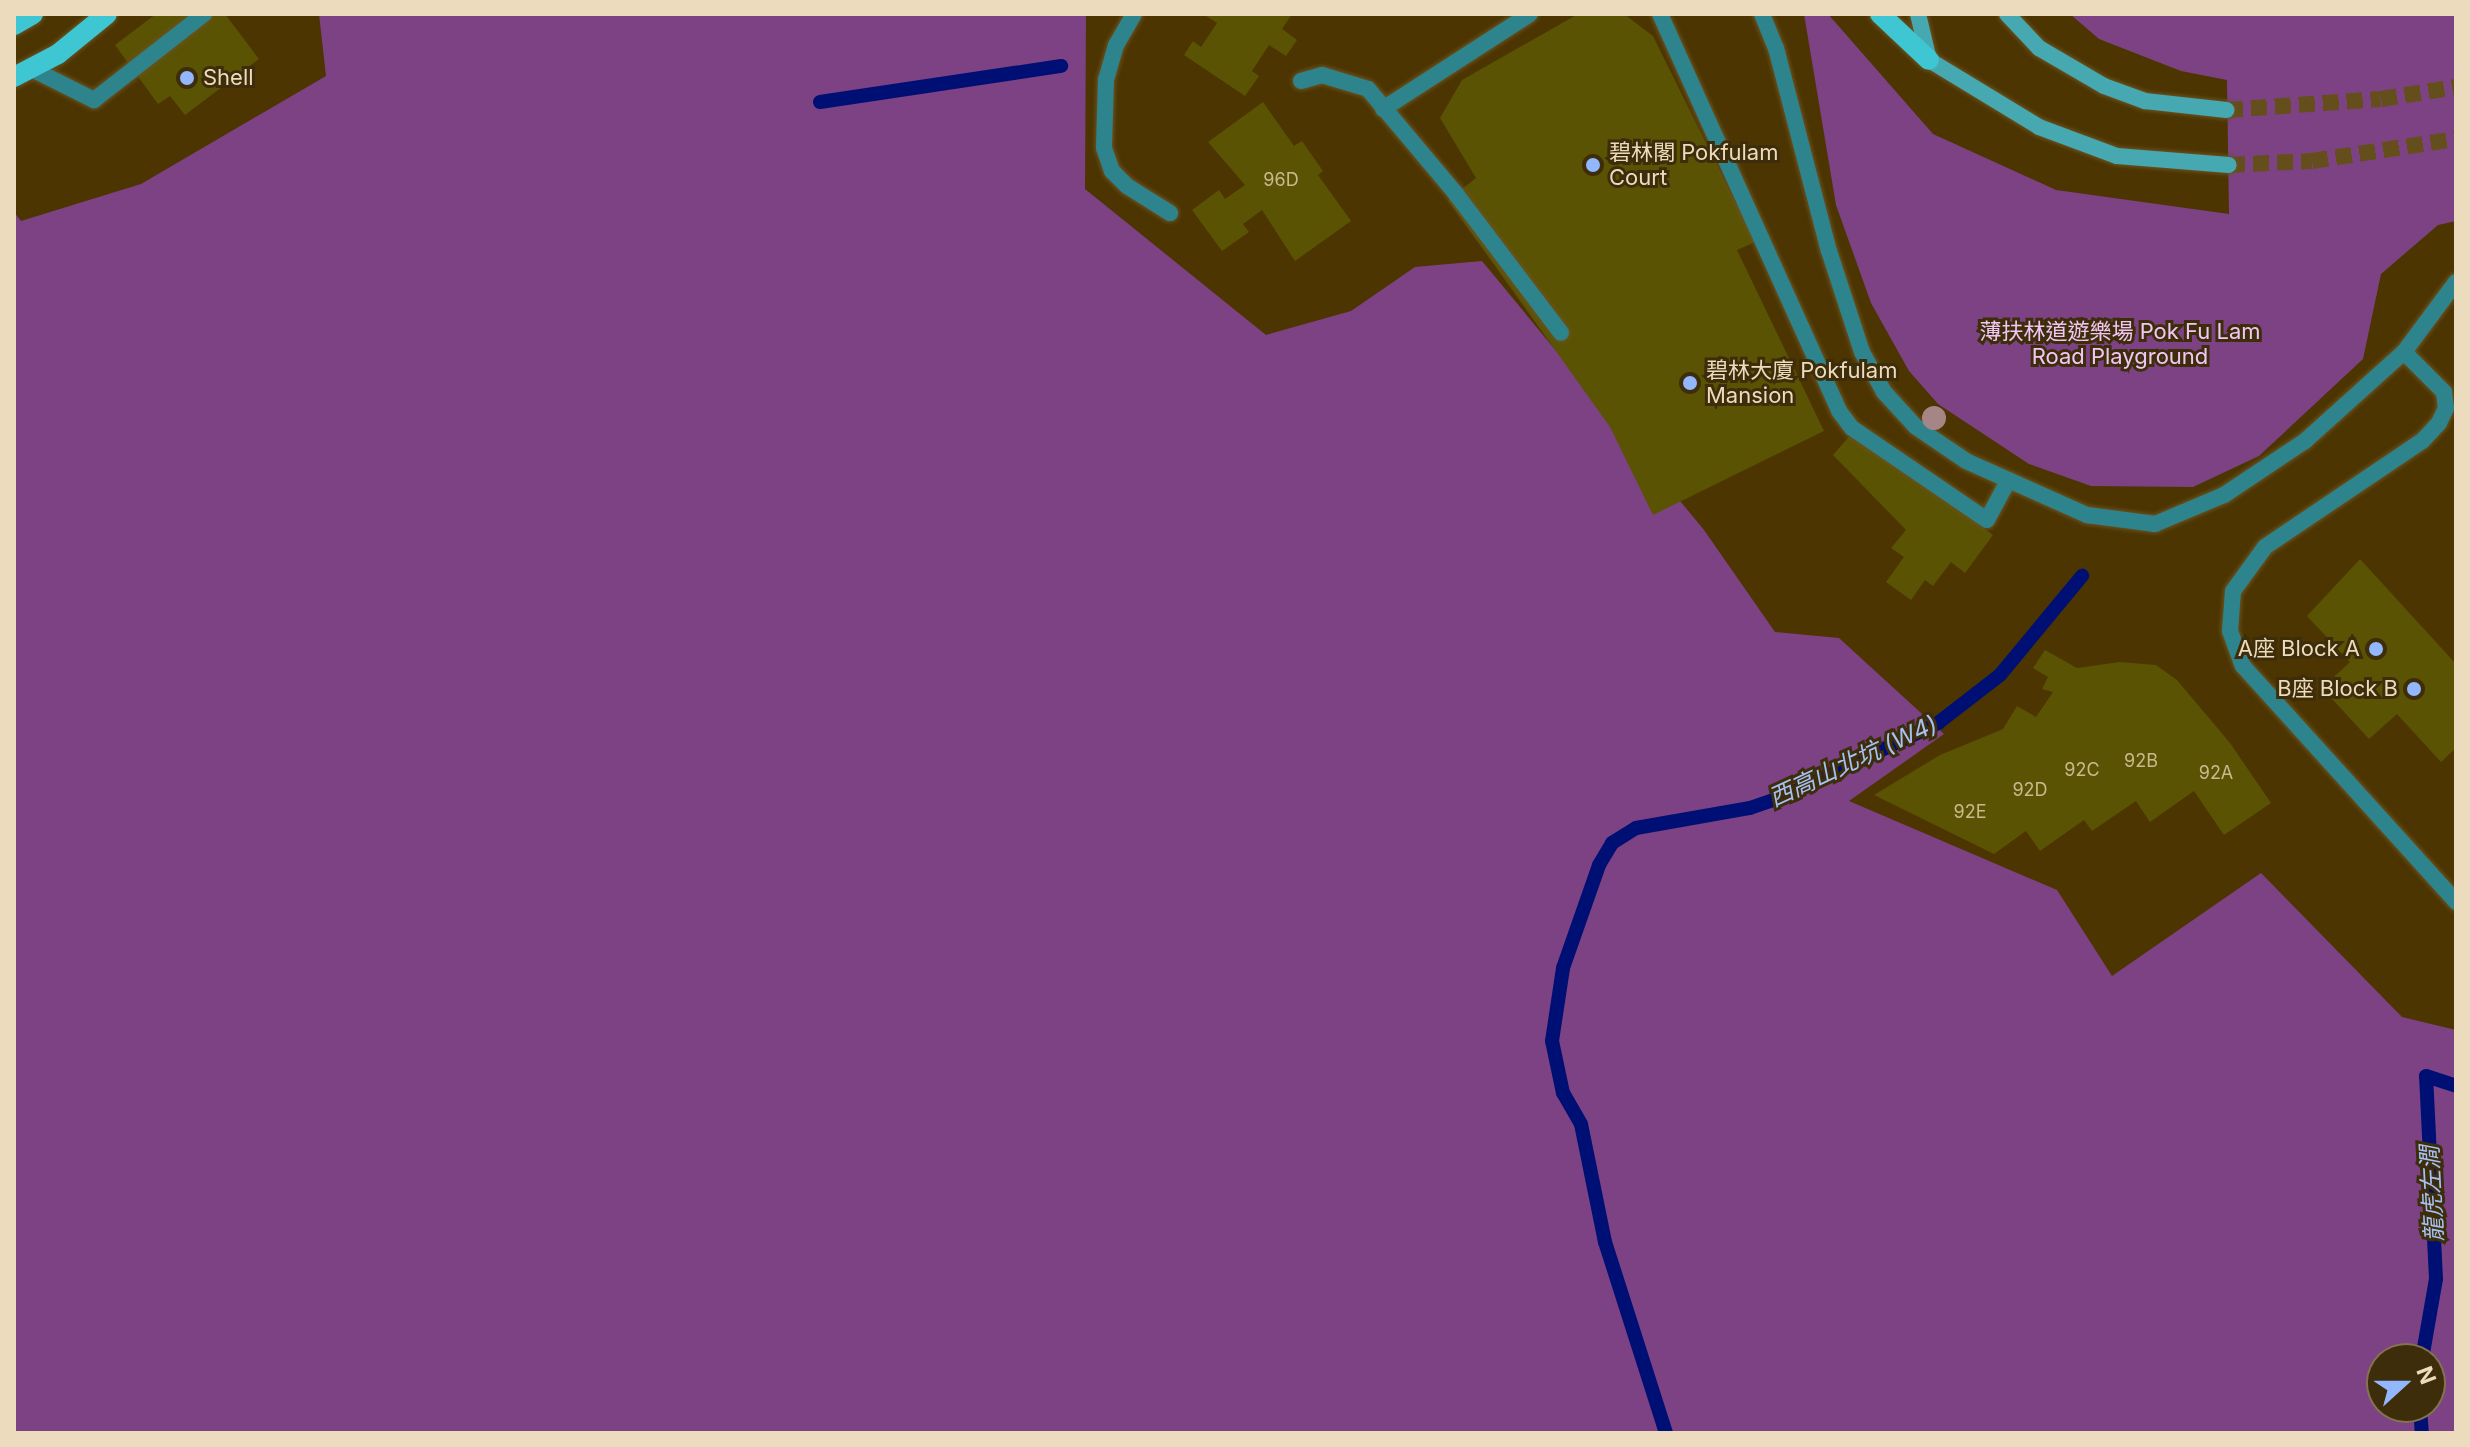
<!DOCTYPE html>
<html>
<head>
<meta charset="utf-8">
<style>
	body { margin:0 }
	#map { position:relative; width:2470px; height:1447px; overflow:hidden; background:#4c3500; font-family:Inter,"Noto Sans TC",sans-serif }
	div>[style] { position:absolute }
	.green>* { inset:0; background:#7d4284 }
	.stream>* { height:14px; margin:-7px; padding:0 7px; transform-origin:7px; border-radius:7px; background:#000f73 }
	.building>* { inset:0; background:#5b5304 }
	.secondary-tunnel>* { height:16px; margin-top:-8px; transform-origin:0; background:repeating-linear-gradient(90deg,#644e1c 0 16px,transparent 0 24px) }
	.roads { filter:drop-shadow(0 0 2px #695322) drop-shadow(0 0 2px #695322) }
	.service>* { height:16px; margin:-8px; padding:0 8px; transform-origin:8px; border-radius:8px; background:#2e848c }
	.minor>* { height:16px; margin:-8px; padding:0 8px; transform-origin:8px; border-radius:8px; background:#2e848c }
	.secondary>* { height:16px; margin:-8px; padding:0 8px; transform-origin:8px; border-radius:8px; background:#46a9b1 }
	.primary>* { height:20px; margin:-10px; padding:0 10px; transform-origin:10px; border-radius:10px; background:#3ec7d2 }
	.trees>* { width:24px; height:24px; margin:-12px; border-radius:50%; background:#a68587 }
	.dots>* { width:22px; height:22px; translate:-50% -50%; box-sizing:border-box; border:4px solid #3d2d0a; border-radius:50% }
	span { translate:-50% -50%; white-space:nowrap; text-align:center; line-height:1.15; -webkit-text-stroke:6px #3d2d0a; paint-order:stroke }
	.number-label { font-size:18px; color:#c8b98e }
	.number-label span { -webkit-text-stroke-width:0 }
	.poi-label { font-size:22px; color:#ecdbbc }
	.left { translate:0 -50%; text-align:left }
	.right { translate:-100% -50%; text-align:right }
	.park-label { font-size:22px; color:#f0c6f5 }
	.water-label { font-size:24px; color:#a6c1f4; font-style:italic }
	.frame { position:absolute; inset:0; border:16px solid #ecdbbc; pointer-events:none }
	.north { position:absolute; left:2366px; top:1343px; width:80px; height:80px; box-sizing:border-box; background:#3d2d0a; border:2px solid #837351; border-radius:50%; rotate:69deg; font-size:22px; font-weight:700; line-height:32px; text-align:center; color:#ecdbbc }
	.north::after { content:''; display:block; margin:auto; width:28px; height:36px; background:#93b7fd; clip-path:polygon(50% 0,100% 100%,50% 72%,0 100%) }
</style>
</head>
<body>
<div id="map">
	<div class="green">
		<div style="clip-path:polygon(evenodd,319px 14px,1086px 14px,1085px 189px,1266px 335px,1351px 311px,1415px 267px,1482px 261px,1704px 530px,1775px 632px,1839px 638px,1944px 734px,1849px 801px,2057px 890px,2112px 976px,2261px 873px,2402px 1017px,2456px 1030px,2456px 1433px,14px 1433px,14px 212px,21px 221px,141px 184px,326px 76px,319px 14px,2382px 1359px,2430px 1359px,2430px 1407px,2382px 1407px,2382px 1359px)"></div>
		<div style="clip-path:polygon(1804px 14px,1828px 14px,1933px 134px,2056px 190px,2229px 214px,2227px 80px,2181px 71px,2099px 39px,2070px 14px,2456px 14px,2456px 221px,2438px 225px,2381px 274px,2363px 359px,2259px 456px,2193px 487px,2091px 486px,2029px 464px,1938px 404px,1909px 371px,1871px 303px,1836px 205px)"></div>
	</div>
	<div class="stream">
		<div style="left:820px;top:102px;width:244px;rotate:-8.5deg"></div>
		<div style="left:2422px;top:1359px;width:81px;rotate:-80.1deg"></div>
		<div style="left:2436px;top:1279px;width:203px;rotate:-92.8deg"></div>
		<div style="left:2426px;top:1076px;width:32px;rotate:18deg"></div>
		<div style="left:2420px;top:1407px;width:26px;rotate:86deg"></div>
		<div style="left:1666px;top:1433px;width:201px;rotate:-107.7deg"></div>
		<div style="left:1605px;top:1242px;width:120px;rotate:-101.5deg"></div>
		<div style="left:1581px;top:1124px;width:36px;rotate:-120deg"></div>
		<div style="left:1563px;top:1093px;width:53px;rotate:-101.9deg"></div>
		<div style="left:1552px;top:1041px;width:74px;rotate:-81.4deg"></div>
		<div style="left:1563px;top:968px;width:109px;rotate:-70.7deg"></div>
		<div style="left:1599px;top:865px;width:26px;rotate:-59deg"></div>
		<div style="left:1612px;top:843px;width:28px;rotate:-32deg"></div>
		<div style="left:1636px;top:828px;width:116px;rotate:-10deg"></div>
		<div style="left:1750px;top:808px;width:37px;rotate:-19deg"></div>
		<div style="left:1785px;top:796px;width:170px;rotate:-25.5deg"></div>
		<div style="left:1938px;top:723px;width:78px;rotate:-37.7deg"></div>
		<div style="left:2000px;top:675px;width:129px;rotate:-50.4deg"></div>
	</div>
	<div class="building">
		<div style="clip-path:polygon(156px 14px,225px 14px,259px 59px,185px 115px,170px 96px,158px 104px,115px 45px)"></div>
		<div style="clip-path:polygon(1203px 14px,1292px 14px,1282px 29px,1297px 40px,1286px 56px,1269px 45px,1252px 71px,1259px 76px,1245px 96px,1184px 55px,1193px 41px,1201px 47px,1217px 23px)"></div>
		<div style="clip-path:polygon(1578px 14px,1624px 14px,1653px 36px,1755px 242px,1737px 250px,1824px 431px,1653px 515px,1610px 427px,1448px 200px,1476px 178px,1440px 118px,1462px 80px)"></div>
		<div style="clip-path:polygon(1263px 102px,1294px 146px,1302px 141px,1323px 171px,1318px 175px,1351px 221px,1295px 261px,1262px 210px,1243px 224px,1249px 232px,1222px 251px,1192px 210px,1219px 190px,1225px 199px,1245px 185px,1208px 142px)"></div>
		<div style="clip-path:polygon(1853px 432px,1993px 535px,1965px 573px,1951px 562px,1933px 586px,1925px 580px,1911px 600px,1886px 582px,1904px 557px,1891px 548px,1906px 530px,1833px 455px)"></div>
		<div style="clip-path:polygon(2360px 559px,2456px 664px,2456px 748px,2441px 762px,2397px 714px,2369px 739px,2322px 688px,2350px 662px,2307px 616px)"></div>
		<div style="clip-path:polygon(2045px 650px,2077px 668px,2120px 662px,2156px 665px,2177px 680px,2230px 743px,2271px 803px,2224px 835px,2194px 791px,2150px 822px,2136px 801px,2092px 831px,2084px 820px,2040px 851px,2026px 831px,1994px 854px,1874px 795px,1940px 755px,2003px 729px,2017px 706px,2036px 717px,2053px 692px,2042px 689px,2048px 677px,2033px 668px)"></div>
	</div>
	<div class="secondary-tunnel">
		<div style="left:2227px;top:110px;width:154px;rotate:-4.1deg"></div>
		<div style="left:2381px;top:99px;width:76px;rotate:-9.1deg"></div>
		<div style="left:2229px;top:165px;width:83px;rotate:-2.8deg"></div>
		<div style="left:2312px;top:161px;width:146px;rotate:-8.7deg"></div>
	</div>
	<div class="roads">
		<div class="service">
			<div style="left:1134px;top:14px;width:36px;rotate:120deg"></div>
			<div style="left:1116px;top:45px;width:35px;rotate:106deg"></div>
			<div style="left:1106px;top:79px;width:69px;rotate:91.7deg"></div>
			<div style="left:1104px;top:148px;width:24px;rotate:71deg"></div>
			<div style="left:1112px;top:171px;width:21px;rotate:45deg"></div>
			<div style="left:1127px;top:186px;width:51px;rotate:32.1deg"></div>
			<div style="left:1660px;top:14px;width:435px;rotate:65.7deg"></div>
			<div style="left:1839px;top:411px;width:21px;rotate:53deg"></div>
			<div style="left:1852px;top:428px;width:163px;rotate:34.3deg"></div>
			<div style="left:1987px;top:520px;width:44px;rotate:-61.7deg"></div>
			<div style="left:30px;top:68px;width:72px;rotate:26.6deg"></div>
			<div style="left:94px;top:100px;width:140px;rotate:-38deg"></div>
			<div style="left:1301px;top:81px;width:22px;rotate:-16deg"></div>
			<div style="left:1322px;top:75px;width:48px;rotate:16.9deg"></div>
			<div style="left:1368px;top:89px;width:137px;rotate:50deg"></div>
			<div style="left:1456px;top:194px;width:174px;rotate:52.9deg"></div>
			<div style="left:1383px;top:109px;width:175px;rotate:-32.9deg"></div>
			<div style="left:2404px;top:352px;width:57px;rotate:45deg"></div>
			<div style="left:2444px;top:392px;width:16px;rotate:83deg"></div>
			<div style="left:2446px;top:408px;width:17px;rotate:115deg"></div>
			<div style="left:2439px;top:423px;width:25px;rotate:133deg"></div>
			<div style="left:2422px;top:441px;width:189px;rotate:146deg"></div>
			<div style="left:2265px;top:547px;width:54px;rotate:126deg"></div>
			<div style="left:2233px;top:591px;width:40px;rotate:94.3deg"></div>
			<div style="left:2230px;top:631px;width:37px;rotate:70deg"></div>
			<div style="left:2243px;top:666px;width:318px;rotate:47.9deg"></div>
		</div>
		<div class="minor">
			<div style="left:1762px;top:14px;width:37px;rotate:68deg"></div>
			<div style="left:1776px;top:48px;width:210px;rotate:75.4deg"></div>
			<div style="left:1829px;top:251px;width:106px;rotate:71.9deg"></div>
			<div style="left:1862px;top:352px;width:46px;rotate:61.2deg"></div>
			<div style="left:1884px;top:392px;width:47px;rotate:47.6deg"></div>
			<div style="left:1916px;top:427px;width:60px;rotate:34.2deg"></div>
			<div style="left:1966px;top:461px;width:133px;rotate:24.1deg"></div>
			<div style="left:2087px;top:515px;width:69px;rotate:7.5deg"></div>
			<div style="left:2155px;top:524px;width:75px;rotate:-22.8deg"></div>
			<div style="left:2224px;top:495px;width:97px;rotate:-33.7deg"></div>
			<div style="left:2305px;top:441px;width:133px;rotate:-42deg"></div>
			<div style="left:2404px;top:352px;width:87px;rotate:-53.4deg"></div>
		</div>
		<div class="secondary">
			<div style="left:1918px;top:14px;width:47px;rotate:76.6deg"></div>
			<div style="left:1929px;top:60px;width:129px;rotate:31.3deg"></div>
			<div style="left:2039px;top:127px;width:83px;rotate:20.4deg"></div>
			<div style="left:2117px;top:156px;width:112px;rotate:4.6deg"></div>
			<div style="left:2007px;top:14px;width:47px;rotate:46.7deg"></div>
			<div style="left:2039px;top:48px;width:75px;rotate:30.3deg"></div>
			<div style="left:2104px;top:86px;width:44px;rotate:20.1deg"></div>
			<div style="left:2145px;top:101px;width:82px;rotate:6.3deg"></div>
		</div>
		<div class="primary">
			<div style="left:1880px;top:14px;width:67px;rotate:43.2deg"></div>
			<div style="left:14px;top:25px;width:22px;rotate:-30deg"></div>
			<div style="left:14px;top:77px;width:50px;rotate:-27.6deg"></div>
			<div style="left:58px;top:54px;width:63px;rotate:-39.2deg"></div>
		</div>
	</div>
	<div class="trees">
		<div style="left:1934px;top:418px"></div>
	</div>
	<div class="dots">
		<div style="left:187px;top:78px;background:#93b7fd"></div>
		<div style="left:1593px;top:165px;background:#93b7fd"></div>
		<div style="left:1690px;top:383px;background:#93b7fd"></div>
		<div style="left:2376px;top:649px;background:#93b7fd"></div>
		<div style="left:2414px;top:689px;background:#93b7fd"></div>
	</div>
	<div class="number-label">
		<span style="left:1281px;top:180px">96D</span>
		<span style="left:2141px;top:761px">92B</span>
		<span style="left:2082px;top:770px">92C</span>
		<span style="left:2216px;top:773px">92A</span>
		<span style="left:2030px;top:790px">92D</span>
		<span style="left:1970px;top:812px">92E</span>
	</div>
	<div class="poi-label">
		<span class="left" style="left:203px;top:78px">Shell</span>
		<span class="left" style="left:1609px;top:165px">碧林閣 Pokfulam<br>Court</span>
		<span class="left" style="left:1706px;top:383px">碧林大廈 Pokfulam<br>Mansion</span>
		<span class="right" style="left:2360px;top:649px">A座 Block A</span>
		<span class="right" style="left:2398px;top:689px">B座 Block B</span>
	</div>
	<div class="park-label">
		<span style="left:2120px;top:344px">薄扶林道遊樂場 Pok Fu Lam<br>Road Playground</span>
	</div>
	<div class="water-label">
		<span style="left:1853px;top:761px;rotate:-25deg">西高山北坑 (W4)</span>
		<span style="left:2432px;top:1194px;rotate:-93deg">龍虎左澗</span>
	</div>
	<div class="frame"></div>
	<div class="north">N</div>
</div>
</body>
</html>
